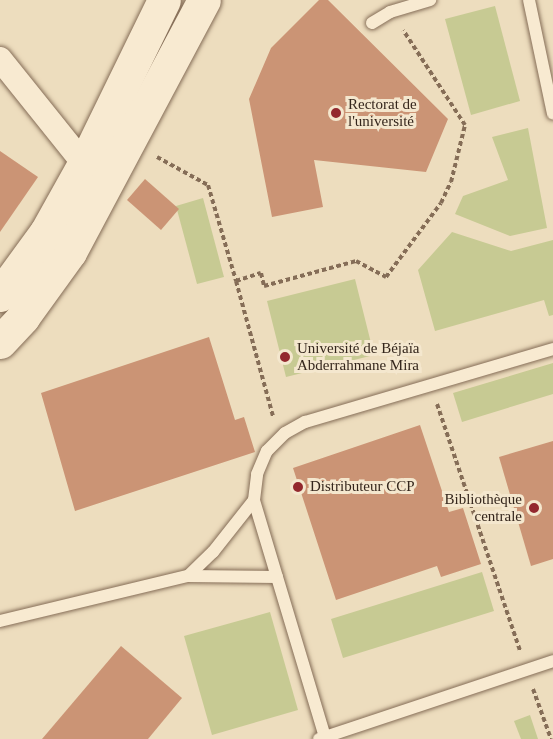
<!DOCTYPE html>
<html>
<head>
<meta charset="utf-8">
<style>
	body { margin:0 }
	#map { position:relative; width:553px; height:739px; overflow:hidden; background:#edddbe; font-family:"Times New Roman",serif }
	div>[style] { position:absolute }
	.green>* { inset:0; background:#c7ca93 }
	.building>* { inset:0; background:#cb9475 }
	.path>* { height:4px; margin-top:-2px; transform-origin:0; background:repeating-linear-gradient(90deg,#856d57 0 4.5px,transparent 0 7.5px) }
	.roads { filter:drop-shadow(0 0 2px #856d57) drop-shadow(0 0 2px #856d57) }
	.lane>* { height:12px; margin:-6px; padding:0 6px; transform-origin:6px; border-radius:6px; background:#f8ead1 }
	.street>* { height:24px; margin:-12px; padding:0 12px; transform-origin:12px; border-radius:12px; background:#f8ead1 }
	.secondary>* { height:33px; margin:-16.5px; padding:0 16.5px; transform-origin:16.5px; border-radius:16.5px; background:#f8ead1 }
	.dots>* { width:16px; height:16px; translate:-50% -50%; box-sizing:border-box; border:3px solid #f4e7ce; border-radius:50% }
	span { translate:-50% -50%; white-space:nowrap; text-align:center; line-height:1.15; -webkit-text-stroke:6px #f4e7ce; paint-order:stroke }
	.poi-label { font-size:15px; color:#34261c }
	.left { translate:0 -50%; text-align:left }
	.right { translate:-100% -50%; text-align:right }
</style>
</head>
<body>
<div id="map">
	<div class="green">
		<div style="clip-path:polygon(495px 6px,520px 101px,471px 115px,445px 19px)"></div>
		<div style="clip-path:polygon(528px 128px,547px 228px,510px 236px,455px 214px,463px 196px,508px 180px,492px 137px)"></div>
		<div style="clip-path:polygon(203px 198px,224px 277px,197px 284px,176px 206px)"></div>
		<div style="clip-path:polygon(452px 232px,511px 251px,553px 240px,553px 315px,549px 316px,544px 300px,435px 331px,418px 270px)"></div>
		<div style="clip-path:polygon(355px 279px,374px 355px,286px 377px,267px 301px)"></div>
		<div style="clip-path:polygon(553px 363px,553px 394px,462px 422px,453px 393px)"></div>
		<div style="clip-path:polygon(482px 572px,494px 611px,343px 658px,331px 619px)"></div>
		<div style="clip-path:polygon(270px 612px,298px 710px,212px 735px,184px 636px)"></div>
		<div style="clip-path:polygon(530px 715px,538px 739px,521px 739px,514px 721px)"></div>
	</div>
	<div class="building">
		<div style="clip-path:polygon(319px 0,328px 0,448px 119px,426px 172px,314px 160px,323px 207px,272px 217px,249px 99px,271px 48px)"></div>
		<div style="clip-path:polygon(0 151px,38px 177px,0 232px)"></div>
		<div style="clip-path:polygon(145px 179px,179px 209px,161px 230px,127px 200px)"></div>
		<div style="clip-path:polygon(209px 337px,235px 420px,244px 417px,255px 452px,75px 511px,41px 393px)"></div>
		<div style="clip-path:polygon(420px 425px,449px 512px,463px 508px,481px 564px,441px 577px,437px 566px,336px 600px,293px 468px)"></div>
		<div style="clip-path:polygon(553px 441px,553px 559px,531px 566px,499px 457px)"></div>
		<div style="clip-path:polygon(121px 646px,182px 698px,148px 739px,42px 739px)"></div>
	</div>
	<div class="path">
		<div style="left:157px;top:157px;width:58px;rotate:28.8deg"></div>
		<div style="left:208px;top:185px;width:100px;rotate:73.7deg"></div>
		<div style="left:236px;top:281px;width:26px;rotate:-18deg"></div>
		<div style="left:261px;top:273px;width:13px;rotate:77deg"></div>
		<div style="left:264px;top:286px;width:95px;rotate:-15.2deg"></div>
		<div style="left:356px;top:261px;width:34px;rotate:28deg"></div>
		<div style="left:386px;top:277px;width:92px;rotate:-53.4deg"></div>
		<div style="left:441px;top:203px;width:23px;rotate:-65deg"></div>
		<div style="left:451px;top:182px;width:59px;rotate:-76.2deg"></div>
		<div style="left:465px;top:125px;width:113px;rotate:-123.1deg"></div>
		<div style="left:236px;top:281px;width:140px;rotate:74.7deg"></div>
		<div style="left:437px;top:404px;width:260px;rotate:71.4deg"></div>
		<div style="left:533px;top:689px;width:53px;rotate:70.2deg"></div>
	</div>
	<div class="roads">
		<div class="lane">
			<div style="left:529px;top:0;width:116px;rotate:78.1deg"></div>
			<div style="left:372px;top:23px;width:21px;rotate:-31deg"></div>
			<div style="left:390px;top:12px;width:42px;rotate:-16.7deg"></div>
			<div style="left:188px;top:576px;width:89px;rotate:0.6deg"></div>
			<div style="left:0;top:621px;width:193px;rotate:-13.5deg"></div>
			<div style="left:188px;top:576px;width:35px;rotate:-44deg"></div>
			<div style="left:213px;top:552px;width:66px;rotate:-51.7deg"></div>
			<div style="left:325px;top:737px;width:247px;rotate:-106.7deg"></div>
			<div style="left:254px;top:500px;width:26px;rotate:-83deg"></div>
			<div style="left:257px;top:474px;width:25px;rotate:-67deg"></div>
			<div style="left:267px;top:451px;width:25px;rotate:-45deg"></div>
			<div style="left:285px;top:433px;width:23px;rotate:-29deg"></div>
			<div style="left:305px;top:422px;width:259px;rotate:-16.4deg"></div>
			<div style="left:319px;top:739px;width:247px;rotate:-18.4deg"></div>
		</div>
		<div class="street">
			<div style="left:0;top:59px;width:134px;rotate:51.3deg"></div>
		</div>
		<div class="secondary">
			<div style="left:0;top:295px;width:78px;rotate:-53.9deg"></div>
			<div style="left:46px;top:232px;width:78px;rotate:-60.8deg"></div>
			<div style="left:84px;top:164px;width:182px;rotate:-64deg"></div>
			<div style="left:0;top:342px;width:34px;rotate:-47deg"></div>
			<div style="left:23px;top:317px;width:80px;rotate:-54.1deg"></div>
			<div style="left:70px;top:252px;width:285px;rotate:-62deg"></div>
		</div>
	</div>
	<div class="dots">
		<div style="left:336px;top:113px;background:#93282e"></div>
		<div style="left:285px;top:357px;background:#93282e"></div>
		<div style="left:298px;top:487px;background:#93282e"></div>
		<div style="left:534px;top:508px;background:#93282e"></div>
	</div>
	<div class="poi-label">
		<span class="left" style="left:348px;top:113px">Rectorat de<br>l'université</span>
		<span class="left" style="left:297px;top:357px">Université de Béjaïa<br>Abderrahmane Mira</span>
		<span class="left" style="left:310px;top:487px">Distributeur CCP</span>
		<span class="right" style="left:522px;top:508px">Bibliothèque<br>centrale</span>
	</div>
</div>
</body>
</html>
